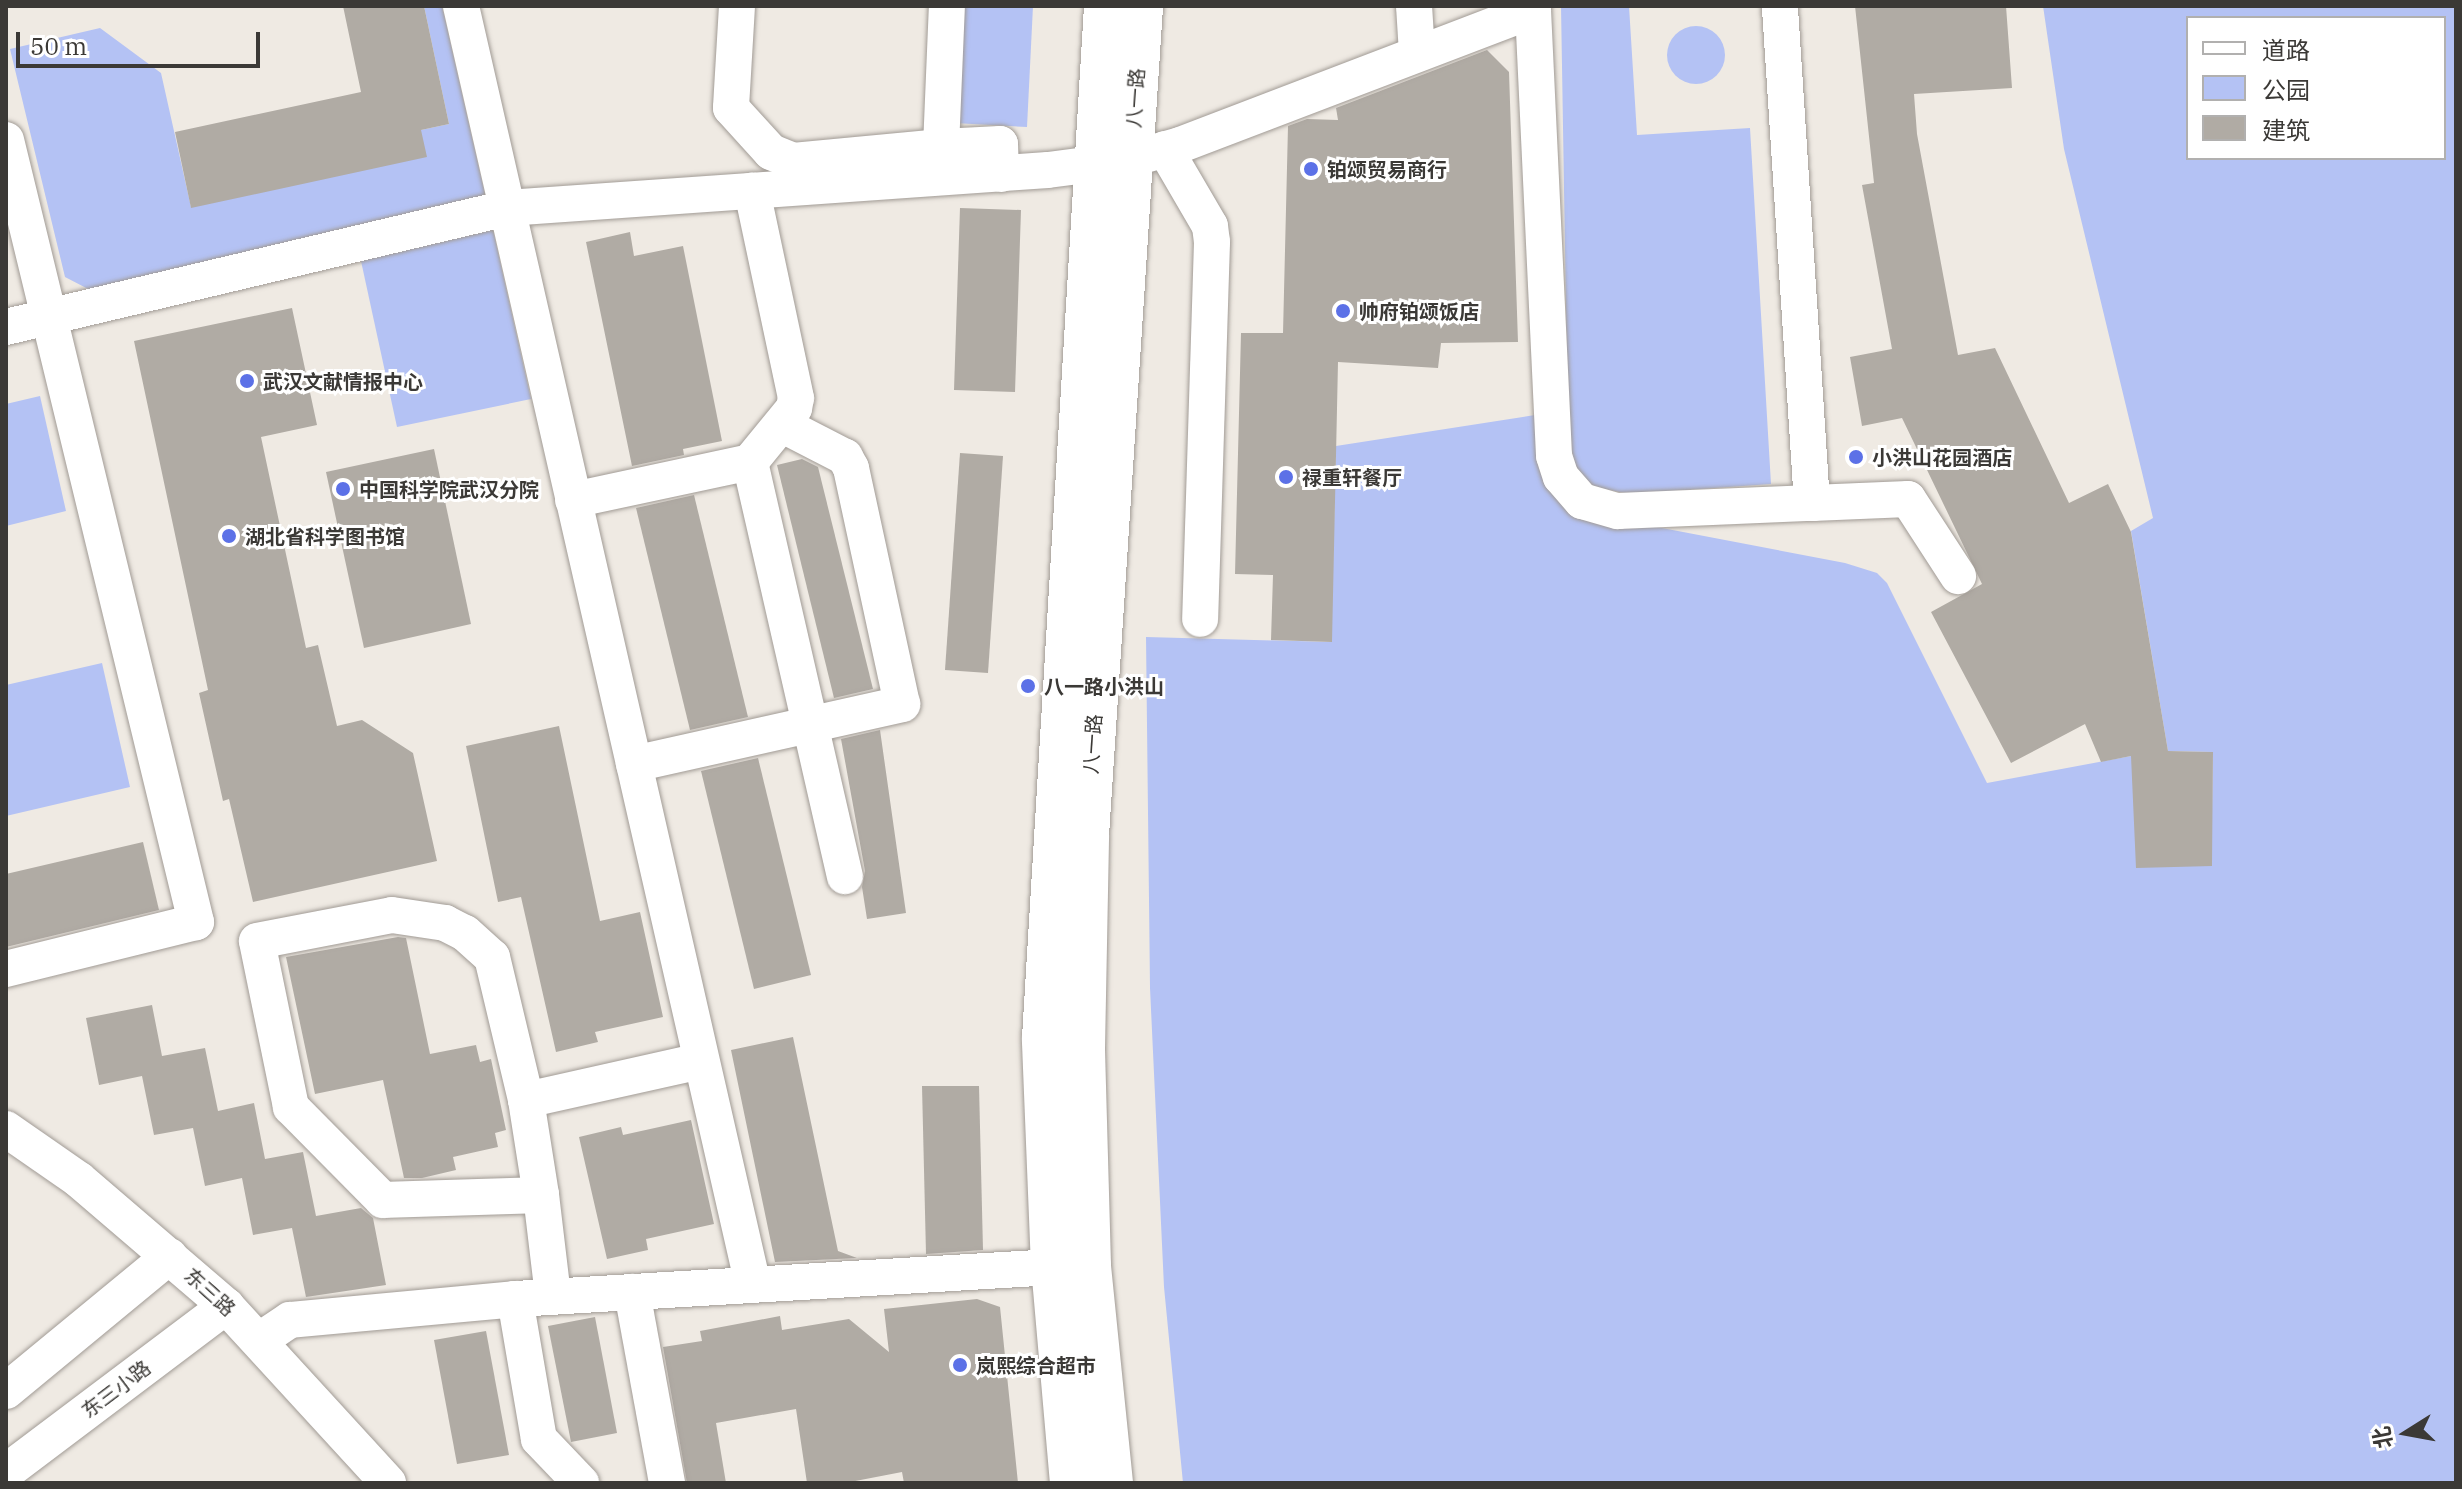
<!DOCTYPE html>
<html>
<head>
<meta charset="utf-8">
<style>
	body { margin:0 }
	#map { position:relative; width:2462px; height:1489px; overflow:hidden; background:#efeae3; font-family:"IBM Plex Serif","Noto Sans SC",serif }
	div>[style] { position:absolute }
	.green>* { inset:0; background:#b4c2f4 }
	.round { border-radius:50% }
	.building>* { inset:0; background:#b0aba4 }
	.roads { filter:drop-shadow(0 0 2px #a19b95) drop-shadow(0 0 2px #a19b95) }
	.minor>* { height:36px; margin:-18px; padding:0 18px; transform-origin:18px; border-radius:18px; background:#fff }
	.major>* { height:44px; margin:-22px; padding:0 22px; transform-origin:22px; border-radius:22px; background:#fff }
	.dots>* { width:22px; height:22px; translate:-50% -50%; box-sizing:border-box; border:4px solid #fff; border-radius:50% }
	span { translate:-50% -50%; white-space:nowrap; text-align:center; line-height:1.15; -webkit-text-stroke:6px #fff; paint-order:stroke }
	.street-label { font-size:20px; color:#3b3936 }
	.poi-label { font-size:20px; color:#3b3936; font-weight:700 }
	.left { translate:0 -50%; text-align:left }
	.frame { position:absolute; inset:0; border:8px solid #3b3936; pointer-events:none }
	.legend { position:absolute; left:2186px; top:16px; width:260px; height:144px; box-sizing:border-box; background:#fff; border:2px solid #b1b0af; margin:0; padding:10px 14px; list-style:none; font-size:24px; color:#3b3936 }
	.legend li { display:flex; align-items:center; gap:16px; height:40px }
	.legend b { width:40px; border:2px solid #b1b0af }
	.north { position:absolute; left:2366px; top:1393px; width:80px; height:80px; -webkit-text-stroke:6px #fff; paint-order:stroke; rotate:259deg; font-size:22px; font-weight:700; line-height:32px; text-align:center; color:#3b3936 }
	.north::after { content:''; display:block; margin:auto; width:28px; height:36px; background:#3b3936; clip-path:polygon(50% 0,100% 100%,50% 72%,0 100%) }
	.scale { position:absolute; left:16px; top:32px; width:244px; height:36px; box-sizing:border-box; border:4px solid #3b3936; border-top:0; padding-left:10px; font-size:24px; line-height:28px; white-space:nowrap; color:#3b3936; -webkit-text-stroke:6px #fff; paint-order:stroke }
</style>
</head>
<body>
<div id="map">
	<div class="green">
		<div style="clip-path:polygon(424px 6px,442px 6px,486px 199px,94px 292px,65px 277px,10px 49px,100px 28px,161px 73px,191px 207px,421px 130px,449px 124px)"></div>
		<div style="clip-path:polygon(960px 6px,1033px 6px,1027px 127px,954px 123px)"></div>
		<div style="clip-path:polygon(1561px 6px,1629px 6px,1637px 135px,1750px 128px,1771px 484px,1630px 494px,1578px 484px,1568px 430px)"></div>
		<div style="clip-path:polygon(evenodd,2043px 6px,2456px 6px,2456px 1483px,1183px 1483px,1164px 1287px,1150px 988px,1146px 637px,1331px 642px,1336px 446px,1535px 415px,1540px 471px,1548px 487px,1573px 511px,1845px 563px,1877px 573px,1887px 583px,1987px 783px,2131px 756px,2211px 865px,2213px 752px,2168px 751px,2131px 531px,2153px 518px,2064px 149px,2043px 6px,2188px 18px,2444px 18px,2444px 158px,2188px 158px,2188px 18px)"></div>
		<div class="round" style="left:1667px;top:26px;width:58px;height:58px"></div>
		<div style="clip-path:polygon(493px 230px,531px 399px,397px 427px,361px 261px)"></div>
		<div style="clip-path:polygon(40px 396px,66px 511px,6px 526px,6px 404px)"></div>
		<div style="clip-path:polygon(102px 663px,130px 787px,6px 816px,6px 685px)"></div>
	</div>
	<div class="building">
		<div style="clip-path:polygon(343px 6px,424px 6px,449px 124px,421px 130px,427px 157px,191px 208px,175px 132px,361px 92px)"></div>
		<div style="clip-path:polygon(1855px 6px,2006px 6px,2012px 88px,1914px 94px,1917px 134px,1958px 355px,1995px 348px,2069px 503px,2108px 484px,2131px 532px,2168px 751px,2213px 752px,2212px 866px,2136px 868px,2131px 756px,2101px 762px,2085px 724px,2011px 763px,1931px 612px,1982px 584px,1902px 418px,1862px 426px,1850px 357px,1892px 349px,1862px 185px,1874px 183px)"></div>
		<div style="clip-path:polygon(1487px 50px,1509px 72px,1518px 342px,1441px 343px,1438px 368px,1338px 362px,1332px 642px,1271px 640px,1273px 575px,1235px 574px,1241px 333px,1283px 333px,1288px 126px,1307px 119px,1338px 120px,1336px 108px)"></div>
		<div style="clip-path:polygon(960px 208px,1021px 210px,1015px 392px,954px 390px)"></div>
		<div style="clip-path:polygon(630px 232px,634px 256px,683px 246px,722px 441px,683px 449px,684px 455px,632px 466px,586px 242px)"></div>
		<div style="clip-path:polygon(292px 308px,317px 425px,261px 437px,306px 648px,318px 645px,337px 726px,362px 720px,413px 753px,437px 861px,253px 902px,229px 799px,223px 801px,199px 693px,208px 690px,134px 341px)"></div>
		<div style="clip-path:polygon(434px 449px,471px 624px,364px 648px,326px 472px)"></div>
		<div style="clip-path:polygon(960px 453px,1003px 456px,988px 673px,945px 670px)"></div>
		<div style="clip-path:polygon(802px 459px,818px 467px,873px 689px,834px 698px,777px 465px)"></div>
		<div style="clip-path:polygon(694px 495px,748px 717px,690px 730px,636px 508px)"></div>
		<div style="clip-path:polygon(559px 726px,600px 921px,640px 912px,663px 1017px,595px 1032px,598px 1042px,556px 1052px,521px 897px,498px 902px,466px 746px)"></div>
		<div style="clip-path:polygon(880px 730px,906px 913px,867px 919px,862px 887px,865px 871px,841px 739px)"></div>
		<div style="clip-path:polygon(758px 758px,811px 975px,754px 989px,701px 771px)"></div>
		<div style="clip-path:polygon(143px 842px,159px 910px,6px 947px,6px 874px)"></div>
		<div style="clip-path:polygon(398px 937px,406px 938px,430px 1054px,476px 1045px,480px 1062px,491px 1059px,506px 1130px,495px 1133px,498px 1147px,453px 1157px,456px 1170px,422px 1178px,404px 1178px,383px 1080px,315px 1094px,286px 957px)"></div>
		<div style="clip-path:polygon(152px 1005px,162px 1056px,205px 1048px,218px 1111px,254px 1103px,265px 1159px,303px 1152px,316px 1216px,361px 1208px,373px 1218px,386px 1285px,306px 1297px,292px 1228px,253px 1235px,242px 1178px,205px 1186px,193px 1128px,154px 1135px,142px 1076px,99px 1085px,86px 1018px)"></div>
		<div style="clip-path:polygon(793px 1037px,838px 1251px,857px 1258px,775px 1262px,731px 1050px)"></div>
		<div style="clip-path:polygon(922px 1086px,979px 1086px,983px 1250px,926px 1254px)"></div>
		<div style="clip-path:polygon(691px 1120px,714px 1224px,646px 1239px,648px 1250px,607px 1259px,579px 1137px,621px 1127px,623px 1135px)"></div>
		<div style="clip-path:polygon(977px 1299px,1000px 1307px,1018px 1483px,904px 1483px,902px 1472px,845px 1483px,807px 1483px,796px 1409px,716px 1423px,726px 1483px,687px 1483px,663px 1347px,702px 1341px,700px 1331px,780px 1316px,782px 1330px,849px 1319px,889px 1352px,884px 1309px)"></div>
		<div style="clip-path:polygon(595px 1317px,617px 1433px,571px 1442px,548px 1326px)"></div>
		<div style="clip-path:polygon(486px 1331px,509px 1455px,457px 1464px,434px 1340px)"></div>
	</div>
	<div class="roads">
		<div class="minor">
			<div style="left:461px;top:6px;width:1312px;rotate:77.14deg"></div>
			<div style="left:737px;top:6px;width:102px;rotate:93.4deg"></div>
			<div style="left:731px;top:108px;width:59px;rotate:47.7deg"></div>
			<div style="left:771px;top:152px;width:24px;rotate:22deg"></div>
			<div style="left:793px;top:161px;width:149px;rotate:-5.4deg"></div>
			<div style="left:941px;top:147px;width:141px;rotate:-87.6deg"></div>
			<div style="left:1414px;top:6px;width:46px;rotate:86.3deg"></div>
			<div style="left:1533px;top:10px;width:446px;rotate:87.3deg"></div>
			<div style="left:1554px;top:456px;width:22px;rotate:72deg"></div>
			<div style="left:1561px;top:477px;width:32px;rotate:49deg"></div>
			<div style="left:1582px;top:501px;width:37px;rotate:16deg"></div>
			<div style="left:1618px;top:511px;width:194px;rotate:-2.4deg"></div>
			<div style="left:1812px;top:503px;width:498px;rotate:-93.7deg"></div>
			<div style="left:6px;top:140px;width:805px;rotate:76.34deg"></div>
			<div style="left:196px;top:922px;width:196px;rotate:166.1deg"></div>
			<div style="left:941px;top:147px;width:59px;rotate:-2.9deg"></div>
			<div style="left:1000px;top:144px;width:30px;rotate:88deg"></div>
			<div style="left:1165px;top:149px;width:89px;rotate:59.7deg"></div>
			<div style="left:1210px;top:226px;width:16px;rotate:83deg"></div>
			<div style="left:1212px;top:242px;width:377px;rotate:91.8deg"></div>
			<div style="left:6px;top:327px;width:515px;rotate:-13.36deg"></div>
			<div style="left:507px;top:208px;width:542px;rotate:-4.02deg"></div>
			<div style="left:1048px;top:170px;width:84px;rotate:-7.5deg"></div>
			<div style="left:1131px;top:159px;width:51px;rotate:-15.9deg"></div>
			<div style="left:1180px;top:145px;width:378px;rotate:-20.9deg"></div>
			<div style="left:1533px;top:10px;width:4px;rotate:-104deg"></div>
			<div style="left:750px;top:462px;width:425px;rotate:77.1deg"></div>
			<div style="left:573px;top:500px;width:181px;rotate:-12.1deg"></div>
			<div style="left:750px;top:462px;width:70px;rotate:-50.8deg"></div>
			<div style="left:794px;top:408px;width:10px;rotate:-79deg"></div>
			<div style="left:796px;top:398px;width:212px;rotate:-102deg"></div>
			<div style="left:1812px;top:503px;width:96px;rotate:-2.4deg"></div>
			<div style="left:1908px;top:499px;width:92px;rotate:57deg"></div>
			<div style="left:634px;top:764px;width:275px;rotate:-12.6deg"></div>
			<div style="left:902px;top:704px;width:241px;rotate:-102.2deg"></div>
			<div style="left:851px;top:468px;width:13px;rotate:-119deg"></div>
			<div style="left:845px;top:457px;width:70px;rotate:-152.7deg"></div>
			<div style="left:526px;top:1100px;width:179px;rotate:-12.6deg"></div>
			<div style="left:6px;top:1129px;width:88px;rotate:34.8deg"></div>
			<div style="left:78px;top:1179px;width:195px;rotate:40.6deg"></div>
			<div style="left:226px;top:1306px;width:240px;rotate:47.5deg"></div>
			<div style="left:541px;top:1195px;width:158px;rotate:178.2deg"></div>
			<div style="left:383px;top:1200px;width:131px;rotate:-134.7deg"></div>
			<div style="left:291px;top:1107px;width:169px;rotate:-101.6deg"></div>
			<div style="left:257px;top:941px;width:137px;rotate:-10.9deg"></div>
			<div style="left:392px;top:915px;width:54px;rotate:8.6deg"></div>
			<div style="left:445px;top:923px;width:22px;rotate:27deg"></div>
			<div style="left:465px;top:933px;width:36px;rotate:42deg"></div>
			<div style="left:492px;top:957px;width:147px;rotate:76.6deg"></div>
			<div style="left:526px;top:1100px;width:96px;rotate:81deg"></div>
			<div style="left:541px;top:1195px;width:102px;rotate:83.2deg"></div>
			<div style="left:632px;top:1292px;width:194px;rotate:79.6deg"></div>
			<div style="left:515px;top:1299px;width:142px;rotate:80.3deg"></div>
			<div style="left:539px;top:1439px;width:61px;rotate:46.3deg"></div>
			<div style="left:260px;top:1340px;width:36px;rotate:-34deg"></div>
			<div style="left:290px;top:1320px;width:226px;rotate:-5.3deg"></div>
			<div style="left:515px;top:1299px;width:539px;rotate:-3.4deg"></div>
			<div style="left:6px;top:1391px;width:212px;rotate:-39.5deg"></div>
			<div style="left:6px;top:1472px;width:276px;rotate:-37deg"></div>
		</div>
		<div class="major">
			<div style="left:1072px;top:1483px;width:217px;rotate:-95deg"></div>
			<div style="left:1053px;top:1267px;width:229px;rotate:-92.3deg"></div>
			<div style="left:1044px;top:1038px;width:1034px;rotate:-86.56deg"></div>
			<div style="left:1111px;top:1483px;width:219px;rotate:-95.8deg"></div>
			<div style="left:1089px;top:1265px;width:217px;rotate:-91.6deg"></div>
			<div style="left:1083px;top:1048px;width:213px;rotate:-88.9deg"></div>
			<div style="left:1087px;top:835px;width:831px;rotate:-86.27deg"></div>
		</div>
	</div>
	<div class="dots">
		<div style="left:1311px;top:169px;background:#5c71e7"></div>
		<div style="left:1343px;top:311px;background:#5c71e7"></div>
		<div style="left:247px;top:381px;background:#5c71e7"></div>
		<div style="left:1856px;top:457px;background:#5c71e7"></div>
		<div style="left:1286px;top:477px;background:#5c71e7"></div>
		<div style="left:343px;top:489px;background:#5c71e7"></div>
		<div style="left:229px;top:536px;background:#5c71e7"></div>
		<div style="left:1028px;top:686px;background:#5c71e7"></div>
		<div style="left:960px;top:1365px;background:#5c71e7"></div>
	</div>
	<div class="street-label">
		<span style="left:1135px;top:98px;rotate:-86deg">八一路</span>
		<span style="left:1092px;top:744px;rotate:-86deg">八一路</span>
		<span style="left:210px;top:1292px;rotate:42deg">东三路</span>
		<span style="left:116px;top:1389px;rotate:-37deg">东三小路</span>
	</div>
	<div class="poi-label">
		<span class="left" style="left:1327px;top:169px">铂颂贸易商行</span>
		<span class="left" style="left:1359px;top:311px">帅府铂颂饭店</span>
		<span class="left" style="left:263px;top:381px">武汉文献情报中心</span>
		<span class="left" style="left:1872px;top:457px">小洪山花园酒店</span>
		<span class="left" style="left:1302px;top:477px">禄重轩餐厅</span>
		<span class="left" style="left:359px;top:489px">中国科学院武汉分院</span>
		<span class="left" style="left:245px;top:536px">湖北省科学图书馆</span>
		<span class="left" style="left:1044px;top:686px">八一路小洪山</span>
		<span class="left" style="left:976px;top:1365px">岚熙综合超市</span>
	</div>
	<div class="frame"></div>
	<ul class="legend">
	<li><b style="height:10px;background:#fff"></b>道路</li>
	<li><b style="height:22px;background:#b4c2f4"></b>公园</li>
	<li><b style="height:22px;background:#b0aba4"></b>建筑</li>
	</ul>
	<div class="north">北</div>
	<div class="scale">50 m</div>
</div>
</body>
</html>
